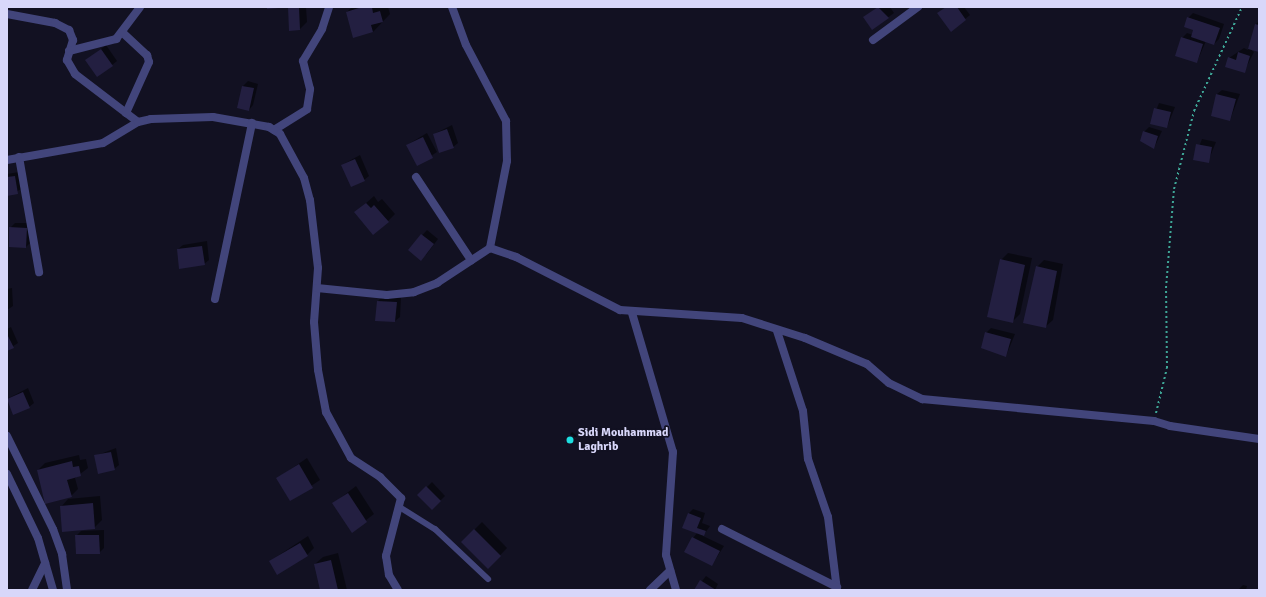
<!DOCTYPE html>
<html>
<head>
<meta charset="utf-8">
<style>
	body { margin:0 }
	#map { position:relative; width:1266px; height:597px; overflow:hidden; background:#121122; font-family:Signika,sans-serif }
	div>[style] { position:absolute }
	.shadow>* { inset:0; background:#0007 }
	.building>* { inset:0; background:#231f41 }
	.path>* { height:2px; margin-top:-1px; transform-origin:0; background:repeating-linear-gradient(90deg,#3ea797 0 2px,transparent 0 5px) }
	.lane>* { height:6px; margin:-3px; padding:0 3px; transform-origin:3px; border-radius:3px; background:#42457b }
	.street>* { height:8px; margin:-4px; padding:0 4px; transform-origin:4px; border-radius:4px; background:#42457b }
	.dots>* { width:11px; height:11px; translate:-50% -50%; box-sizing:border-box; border:2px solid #121122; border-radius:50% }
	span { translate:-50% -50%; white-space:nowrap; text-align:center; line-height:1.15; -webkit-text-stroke:3.5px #121122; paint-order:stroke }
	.poi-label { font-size:12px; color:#d8d7fa; font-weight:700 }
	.left { translate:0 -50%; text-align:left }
	.frame { position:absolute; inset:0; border:8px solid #d8d7fa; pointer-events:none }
</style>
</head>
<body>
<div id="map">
	<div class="shadow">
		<div style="clip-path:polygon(289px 7px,306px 7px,307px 22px,300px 29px)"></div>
		<div style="clip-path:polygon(352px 7px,388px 7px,390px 14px,373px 32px,347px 12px)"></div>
		<div style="clip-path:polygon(878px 7px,890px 7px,894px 13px,872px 29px,864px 18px)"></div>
		<div style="clip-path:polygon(947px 7px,964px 7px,970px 15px,965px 19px)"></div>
		<div style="clip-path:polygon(1193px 13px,1224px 24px,1219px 39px,1214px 44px,1206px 41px,1197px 62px,1182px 38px,1187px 33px,1193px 35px,1194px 30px,1188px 18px)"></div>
		<div style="clip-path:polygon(1259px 21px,1259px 51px,1249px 48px,1254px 52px,1244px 72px,1229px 58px,1244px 48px,1248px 50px,1256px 24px)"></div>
		<div style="clip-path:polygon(106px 45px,117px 61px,112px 65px,87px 60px)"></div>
		<div style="clip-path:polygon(248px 81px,258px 84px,253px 105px,249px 110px,243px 86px)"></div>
		<div style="clip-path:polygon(1222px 90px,1240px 94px,1230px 120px,1217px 94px)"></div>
		<div style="clip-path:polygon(1159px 103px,1175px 107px,1167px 127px,1151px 123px)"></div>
		<div style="clip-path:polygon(452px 125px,458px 143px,453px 147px,434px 134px)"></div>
		<div style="clip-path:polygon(1149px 127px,1162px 131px,1154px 148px,1144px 132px)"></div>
		<div style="clip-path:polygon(427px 133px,437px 152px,417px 165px,407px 145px)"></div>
		<div style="clip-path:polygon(1202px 139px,1216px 142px,1208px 162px,1194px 159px)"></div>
		<div style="clip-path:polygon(360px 155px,369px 176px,364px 180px,342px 165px)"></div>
		<div style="clip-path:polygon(19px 172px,22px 189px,7px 195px,7px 174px)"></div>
		<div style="clip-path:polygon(374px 196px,378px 202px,382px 199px,395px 214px,388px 221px,356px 212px)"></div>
		<div style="clip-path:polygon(15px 223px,31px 223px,31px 242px,26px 247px,10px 228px)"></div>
		<div style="clip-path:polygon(427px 230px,438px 239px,426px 255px,409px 250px)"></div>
		<div style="clip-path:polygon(207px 241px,209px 260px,204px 264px,178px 249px,183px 245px)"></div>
		<div style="clip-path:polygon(1008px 253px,1032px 258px,1020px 314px,1012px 322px,1001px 260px)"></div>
		<div style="clip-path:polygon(1044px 260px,1063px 264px,1053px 320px,1045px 327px,1037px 267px)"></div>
		<div style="clip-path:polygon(12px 288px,13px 306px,7px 310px,7px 289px)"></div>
		<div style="clip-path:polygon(383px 296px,401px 298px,400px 317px,395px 321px,378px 301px)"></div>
		<div style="clip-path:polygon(11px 327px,18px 343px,7px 350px,7px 329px)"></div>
		<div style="clip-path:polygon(991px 328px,1015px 334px,1006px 356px,986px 333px)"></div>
		<div style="clip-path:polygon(28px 388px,34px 403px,29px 407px,7px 399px)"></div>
		<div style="clip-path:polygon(572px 432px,577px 436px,571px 443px,565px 441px)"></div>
		<div style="clip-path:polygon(116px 448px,119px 465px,114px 469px,95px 456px)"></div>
		<div style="clip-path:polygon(79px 455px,80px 460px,86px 459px,88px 468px,75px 478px,78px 489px,71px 496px,38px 470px,45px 463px)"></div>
		<div style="clip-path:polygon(307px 458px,320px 480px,290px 500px,278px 478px)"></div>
		<div style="clip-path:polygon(432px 482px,445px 496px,432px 509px,419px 495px)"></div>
		<div style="clip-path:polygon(356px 486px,374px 514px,352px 531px,334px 503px)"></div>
		<div style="clip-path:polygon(100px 496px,102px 520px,94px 528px,61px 507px,68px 499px)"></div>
		<div style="clip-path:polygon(693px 509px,705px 513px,702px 523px,710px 526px,703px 536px,724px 546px,712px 565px,693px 538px,697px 533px,689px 513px)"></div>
		<div style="clip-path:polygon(482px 522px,507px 548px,488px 568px,462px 542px)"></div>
		<div style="clip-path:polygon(104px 530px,104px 548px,99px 553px,76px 536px,81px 531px)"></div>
		<div style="clip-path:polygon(308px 536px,314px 548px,307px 555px,270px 561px)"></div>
		<div style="clip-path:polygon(338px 553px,347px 590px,322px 590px,315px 564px,323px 557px)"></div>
		<div style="clip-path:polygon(706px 576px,718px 584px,715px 590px,695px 590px)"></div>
		<div style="clip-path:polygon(1243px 585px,1247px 586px,1246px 590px,1238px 590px)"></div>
	</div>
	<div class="building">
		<div style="clip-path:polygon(267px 7px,279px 7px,279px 8px,267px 9px)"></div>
		<div style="clip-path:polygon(288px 7px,299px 7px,300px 30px,289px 31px)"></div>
		<div style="clip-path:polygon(362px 7px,372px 7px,373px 13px,380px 11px,383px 22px,371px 25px,373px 32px,353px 38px,346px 12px)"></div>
		<div style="clip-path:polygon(878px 7px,889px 18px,872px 30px,863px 17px)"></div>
		<div style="clip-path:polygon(946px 7px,957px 7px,966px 20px,951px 32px,937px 13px)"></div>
		<div style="clip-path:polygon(1187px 17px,1220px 28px,1214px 45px,1191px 37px,1193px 30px,1184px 27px)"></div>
		<div style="clip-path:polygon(1255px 24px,1259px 25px,1259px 52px,1248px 49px)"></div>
		<div style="clip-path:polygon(1181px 37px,1203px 44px,1197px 63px,1175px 56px)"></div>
		<div style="clip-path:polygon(101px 49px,113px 66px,97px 77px,85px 60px)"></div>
		<div style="clip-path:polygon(1238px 52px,1250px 56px,1245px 73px,1225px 67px,1228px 57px,1236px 60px)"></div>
		<div style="clip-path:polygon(242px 86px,254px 88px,249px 111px,237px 108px)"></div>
		<div style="clip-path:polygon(1216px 94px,1236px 99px,1230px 121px,1211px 116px)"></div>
		<div style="clip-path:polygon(1154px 108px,1171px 112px,1167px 128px,1150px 124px)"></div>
		<div style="clip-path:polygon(447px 129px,454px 148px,439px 153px,433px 134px)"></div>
		<div style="clip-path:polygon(1143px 131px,1158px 136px,1154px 149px,1140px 141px)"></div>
		<div style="clip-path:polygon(423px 137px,433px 158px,417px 166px,406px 145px)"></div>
		<div style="clip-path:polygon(1196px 144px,1212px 147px,1209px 163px,1193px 160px)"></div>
		<div style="clip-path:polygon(355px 159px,365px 181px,351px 187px,341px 165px)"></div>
		<div style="clip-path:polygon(15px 176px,18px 194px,7px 196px,7px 177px)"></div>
		<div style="clip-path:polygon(366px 203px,371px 208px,374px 205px,389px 222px,373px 235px,354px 212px)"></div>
		<div style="clip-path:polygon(9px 227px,27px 228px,26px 248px,9px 247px)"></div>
		<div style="clip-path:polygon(421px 234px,434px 244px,421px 261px,408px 250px)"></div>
		<div style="clip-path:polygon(202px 246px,205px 265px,179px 269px,177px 249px)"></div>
		<div style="clip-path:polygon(1000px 259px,1025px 265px,1013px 323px,987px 317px)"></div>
		<div style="clip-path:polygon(1036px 266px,1057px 271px,1046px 328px,1023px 323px)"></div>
		<div style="clip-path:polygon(377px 301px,397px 302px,395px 322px,375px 321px)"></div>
		<div style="clip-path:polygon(985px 332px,1011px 339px,1006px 357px,981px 348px)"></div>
		<div style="clip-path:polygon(7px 334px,14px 348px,7px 351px)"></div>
		<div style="clip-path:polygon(23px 392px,30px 408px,13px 415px,7px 399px)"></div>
		<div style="clip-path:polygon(569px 434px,576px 438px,569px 446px,564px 441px)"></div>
		<div style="clip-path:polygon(111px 452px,115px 470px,98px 474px,94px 455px)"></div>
		<div style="clip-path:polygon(72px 461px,73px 467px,79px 466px,81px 476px,67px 480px,72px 497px,45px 504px,37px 470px)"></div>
		<div style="clip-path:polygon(299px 464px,313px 488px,290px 501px,276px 478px)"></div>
		<div style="clip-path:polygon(426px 486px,441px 501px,432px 510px,417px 495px)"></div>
		<div style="clip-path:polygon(348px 493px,367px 522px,352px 533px,332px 503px)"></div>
		<div style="clip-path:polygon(93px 503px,95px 529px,62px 532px,60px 506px)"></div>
		<div style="clip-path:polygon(688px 513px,701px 518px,697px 528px,706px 531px,704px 536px,682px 528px)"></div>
		<div style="clip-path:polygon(474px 529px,501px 556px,488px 569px,461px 542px)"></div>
		<div style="clip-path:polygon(75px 535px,99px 535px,100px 554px,76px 554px)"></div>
		<div style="clip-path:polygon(692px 537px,720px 551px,712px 566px,684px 552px)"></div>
		<div style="clip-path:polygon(300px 543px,308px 556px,277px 575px,269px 561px)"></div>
		<div style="clip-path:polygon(331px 560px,338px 590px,320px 590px,314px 564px)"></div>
		<div style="clip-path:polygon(700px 580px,716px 590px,694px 590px)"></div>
	</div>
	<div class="path">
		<div style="left:1156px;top:413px;width:46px;rotate:-76.3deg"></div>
		<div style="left:1167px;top:368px;width:80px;rotate:-90.7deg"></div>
		<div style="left:1166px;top:288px;width:99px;rotate:-85.4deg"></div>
		<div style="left:1174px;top:189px;width:81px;rotate:-75.6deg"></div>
		<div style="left:1194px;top:111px;width:115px;rotate:-65.2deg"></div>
	</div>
	<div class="lane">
		<div style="left:401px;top:508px;width:40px;rotate:32deg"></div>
		<div style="left:435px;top:529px;width:73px;rotate:43.3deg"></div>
	</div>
	<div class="street">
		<div style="left:452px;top:7px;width:40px;rotate:69.8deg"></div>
		<div style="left:466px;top:45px;width:86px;rotate:62.2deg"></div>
		<div style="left:506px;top:121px;width:40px;rotate:88.6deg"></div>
		<div style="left:507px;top:161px;width:89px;rotate:101.1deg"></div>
		<div style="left:490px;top:248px;width:28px;rotate:19deg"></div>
		<div style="left:516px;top:257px;width:117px;rotate:27deg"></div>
		<div style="left:620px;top:310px;width:122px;rotate:3.8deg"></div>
		<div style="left:742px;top:318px;width:66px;rotate:17.6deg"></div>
		<div style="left:805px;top:338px;width:67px;rotate:22.8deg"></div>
		<div style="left:867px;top:364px;width:29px;rotate:41deg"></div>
		<div style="left:889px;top:383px;width:37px;rotate:26deg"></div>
		<div style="left:922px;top:399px;width:233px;rotate:5.4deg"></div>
		<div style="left:1154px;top:421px;width:17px;rotate:17deg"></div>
		<div style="left:1170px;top:426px;width:90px;rotate:8.3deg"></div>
		<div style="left:7px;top:14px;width:49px;rotate:10.6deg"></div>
		<div style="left:55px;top:23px;width:16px;rotate:27deg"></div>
		<div style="left:69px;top:30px;width:11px;rotate:68deg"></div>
		<div style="left:73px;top:40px;width:21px;rotate:107deg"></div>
		<div style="left:67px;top:60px;width:16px;rotate:60deg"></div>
		<div style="left:75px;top:74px;width:79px;rotate:37.3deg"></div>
		<div style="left:123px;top:33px;width:33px;rotate:43deg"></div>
		<div style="left:147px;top:55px;width:7px;rotate:74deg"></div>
		<div style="left:149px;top:62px;width:56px;rotate:114.3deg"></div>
		<div style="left:873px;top:40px;width:56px;rotate:-36.3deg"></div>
		<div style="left:69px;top:51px;width:49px;rotate:-14.3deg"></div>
		<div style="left:116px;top:39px;width:40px;rotate:-53deg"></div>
		<div style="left:274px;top:130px;width:39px;rotate:-32deg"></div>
		<div style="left:307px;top:109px;width:20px;rotate:-81deg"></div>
		<div style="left:310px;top:89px;width:29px;rotate:-104deg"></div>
		<div style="left:303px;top:61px;width:37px;rotate:-59deg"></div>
		<div style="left:322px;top:29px;width:23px;rotate:-72deg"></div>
		<div style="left:19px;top:157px;width:117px;rotate:80.1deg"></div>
		<div style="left:7px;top:160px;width:97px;rotate:-10deg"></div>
		<div style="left:103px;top:143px;width:41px;rotate:-31deg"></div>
		<div style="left:138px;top:122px;width:13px;rotate:-13deg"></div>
		<div style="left:151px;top:119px;width:62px;rotate:-1.8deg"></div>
		<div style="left:213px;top:117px;width:57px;rotate:10.1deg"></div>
		<div style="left:269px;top:127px;width:13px;rotate:32deg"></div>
		<div style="left:280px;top:134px;width:50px;rotate:61.4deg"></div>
		<div style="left:304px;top:178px;width:23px;rotate:75deg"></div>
		<div style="left:310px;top:200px;width:68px;rotate:83.3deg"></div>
		<div style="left:318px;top:268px;width:54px;rotate:94.2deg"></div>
		<div style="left:314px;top:322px;width:48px;rotate:85.2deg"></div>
		<div style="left:318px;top:370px;width:43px;rotate:79.2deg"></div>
		<div style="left:326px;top:412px;width:52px;rotate:61.5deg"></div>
		<div style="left:351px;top:458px;width:35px;rotate:33deg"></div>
		<div style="left:380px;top:477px;width:30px;rotate:45deg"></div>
		<div style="left:401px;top:498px;width:60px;rotate:104.5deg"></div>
		<div style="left:386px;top:556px;width:19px;rotate:81deg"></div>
		<div style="left:389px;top:575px;width:17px;rotate:59deg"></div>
		<div style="left:416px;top:177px;width:100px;rotate:56.5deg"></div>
		<div style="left:317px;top:288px;width:70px;rotate:5.7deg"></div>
		<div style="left:387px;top:295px;width:27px;rotate:-6deg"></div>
		<div style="left:414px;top:292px;width:25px;rotate:-21deg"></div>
		<div style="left:437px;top:283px;width:64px;rotate:-33.4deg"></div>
		<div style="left:215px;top:299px;width:180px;rotate:-78.1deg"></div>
		<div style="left:632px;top:313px;width:145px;rotate:73.6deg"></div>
		<div style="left:673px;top:452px;width:103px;rotate:93.9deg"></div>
		<div style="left:666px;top:555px;width:36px;rotate:74deg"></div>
		<div style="left:777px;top:331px;width:84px;rotate:72deg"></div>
		<div style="left:803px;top:411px;width:48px;rotate:84.1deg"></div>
		<div style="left:808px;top:459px;width:61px;rotate:71deg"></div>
		<div style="left:828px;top:517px;width:74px;rotate:83deg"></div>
		<div style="left:7px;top:436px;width:104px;rotate:63.7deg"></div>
		<div style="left:53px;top:529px;width:27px;rotate:70deg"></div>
		<div style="left:62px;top:554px;width:36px;rotate:82deg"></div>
		<div style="left:7px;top:474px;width:71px;rotate:64.2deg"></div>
		<div style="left:38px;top:538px;width:54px;rotate:73.9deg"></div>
		<div style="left:722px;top:529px;width:129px;rotate:26.8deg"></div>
		<div style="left:32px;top:590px;width:30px;rotate:-64deg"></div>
		<div style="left:650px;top:590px;width:28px;rotate:-44deg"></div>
	</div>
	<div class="dots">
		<div style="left:570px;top:440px;background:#1ddee0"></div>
	</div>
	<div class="poi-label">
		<span class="left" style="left:578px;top:440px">Sidi Mouhammad<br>Laghrib</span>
	</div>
	<div class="frame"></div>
</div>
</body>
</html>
